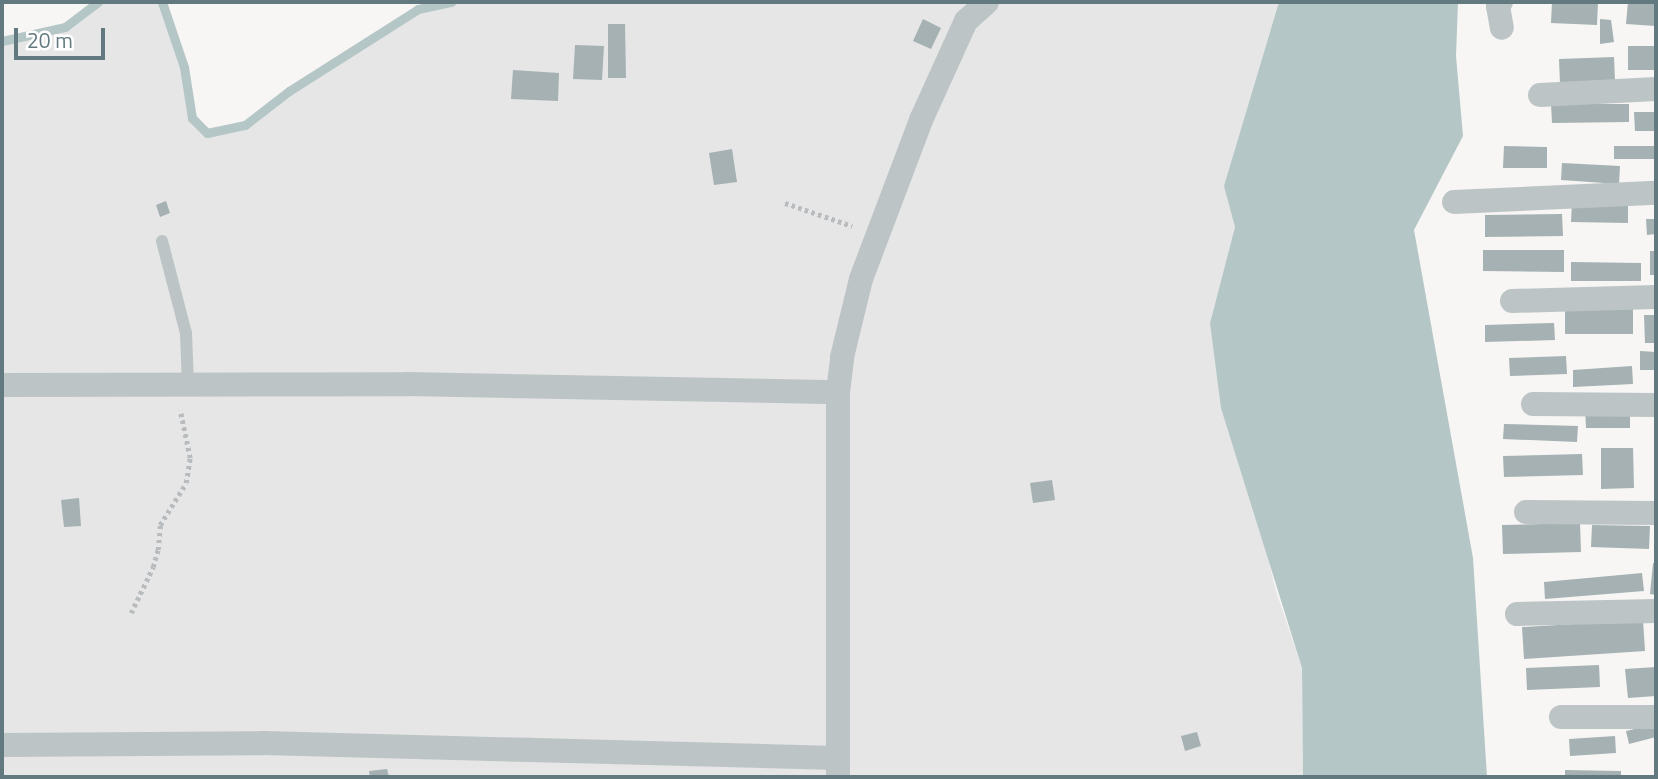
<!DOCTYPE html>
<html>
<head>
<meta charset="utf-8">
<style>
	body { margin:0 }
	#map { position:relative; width:1658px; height:779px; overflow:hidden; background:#f7f6f4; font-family:"Titillium Web",sans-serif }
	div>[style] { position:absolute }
	.built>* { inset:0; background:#e5e6e5 }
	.water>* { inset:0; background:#b4c6c6 }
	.stream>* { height:9px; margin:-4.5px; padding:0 4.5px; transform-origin:4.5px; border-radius:4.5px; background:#b4c6c6 }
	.building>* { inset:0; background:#a5b1b3 }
	.path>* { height:4.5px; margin-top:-2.25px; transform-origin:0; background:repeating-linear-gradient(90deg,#b8bcbe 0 3.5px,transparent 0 7px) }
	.lane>* { height:12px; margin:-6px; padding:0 6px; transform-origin:6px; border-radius:6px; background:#bdc4c6 }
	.street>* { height:24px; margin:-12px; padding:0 12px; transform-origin:12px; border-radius:12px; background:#bdc4c6 }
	span { translate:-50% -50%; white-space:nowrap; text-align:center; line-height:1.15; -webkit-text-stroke:7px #fff; paint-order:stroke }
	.frame { position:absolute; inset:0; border:4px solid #62797f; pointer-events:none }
	.scale { position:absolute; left:14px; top:28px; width:91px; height:32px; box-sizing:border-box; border:4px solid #62797f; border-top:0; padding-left:9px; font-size:21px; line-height:24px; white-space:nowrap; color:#62797f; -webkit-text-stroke:5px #fff; paint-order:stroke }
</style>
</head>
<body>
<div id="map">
	<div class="built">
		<div style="clip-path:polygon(98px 2px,162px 2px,184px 67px,192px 118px,207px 133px,245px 125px,289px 91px,418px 9px,451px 2px,1279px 2px,1225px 186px,1235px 227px,1210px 323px,1276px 591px,1302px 668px,1303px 777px,2px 777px,2px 41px,65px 27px)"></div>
	</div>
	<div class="water">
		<div style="clip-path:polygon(1279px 2px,1458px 2px,1456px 56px,1463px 136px,1414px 230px,1473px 558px,1487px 777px,1303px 777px,1302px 668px,1221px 408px,1210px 323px,1235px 227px,1224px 186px)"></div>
	</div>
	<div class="stream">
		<div style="left:162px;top:2px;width:69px;rotate:71.3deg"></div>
		<div style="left:184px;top:67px;width:52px;rotate:81.1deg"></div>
		<div style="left:192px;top:118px;width:21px;rotate:45deg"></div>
		<div style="left:207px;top:133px;width:39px;rotate:-12deg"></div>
		<div style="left:245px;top:125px;width:56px;rotate:-37.7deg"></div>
		<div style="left:289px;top:91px;width:153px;rotate:-32.4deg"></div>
		<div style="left:418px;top:9px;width:34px;rotate:-12deg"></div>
		<div style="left:2px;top:41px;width:65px;rotate:-12.5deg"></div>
		<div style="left:65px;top:27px;width:41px;rotate:-37.1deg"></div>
	</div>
	<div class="building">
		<div style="clip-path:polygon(1552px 2px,1598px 2px,1597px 25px,1551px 23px)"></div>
		<div style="clip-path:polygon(1628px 2px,1656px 3px,1656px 26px,1626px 24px)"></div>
		<div style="clip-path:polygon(923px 19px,941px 28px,931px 49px,913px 41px)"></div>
		<div style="clip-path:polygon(1600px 19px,1611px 20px,1614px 42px,1600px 44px)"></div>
		<div style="clip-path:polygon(608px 24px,625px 24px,626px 78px,608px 78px)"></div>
		<div style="clip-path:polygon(575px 45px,604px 46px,602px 80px,573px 79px)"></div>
		<div style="clip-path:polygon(1628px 46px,1656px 46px,1656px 70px,1628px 70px)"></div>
		<div style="clip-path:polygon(1614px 57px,1615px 81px,1560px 84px,1559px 59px)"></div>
		<div style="clip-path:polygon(513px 70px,559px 73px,558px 101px,511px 99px)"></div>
		<div style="clip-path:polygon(1551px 104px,1629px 104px,1629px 122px,1552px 123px)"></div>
		<div style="clip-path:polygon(1634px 112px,1656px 112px,1656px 131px,1635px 131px)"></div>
		<div style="clip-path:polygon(1504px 146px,1547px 147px,1547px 168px,1503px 168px)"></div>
		<div style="clip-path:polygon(1614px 146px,1656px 146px,1656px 159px,1614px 159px)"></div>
		<div style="clip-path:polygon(732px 149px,737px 182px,714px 185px,709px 153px)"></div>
		<div style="clip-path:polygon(1562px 163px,1620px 166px,1619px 184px,1561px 180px)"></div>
		<div style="clip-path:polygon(166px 201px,170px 213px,160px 217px,156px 205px)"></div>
		<div style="clip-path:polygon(1572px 202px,1628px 203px,1628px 223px,1571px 222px)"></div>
		<div style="clip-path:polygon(1562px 214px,1563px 236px,1485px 237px,1485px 215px)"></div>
		<div style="clip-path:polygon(1646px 219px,1656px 219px,1656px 234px,1647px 235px)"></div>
		<div style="clip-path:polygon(1483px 250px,1564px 250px,1564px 272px,1483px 271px)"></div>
		<div style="clip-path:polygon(1650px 251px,1656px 251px,1656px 275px,1650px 275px)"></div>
		<div style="clip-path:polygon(1571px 262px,1641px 263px,1641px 281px,1571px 281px)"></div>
		<div style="clip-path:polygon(1565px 304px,1633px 305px,1633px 334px,1565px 334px)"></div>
		<div style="clip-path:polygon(1644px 315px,1656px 315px,1656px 343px,1645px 343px)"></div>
		<div style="clip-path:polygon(1554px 323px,1555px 340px,1485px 342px,1485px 325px)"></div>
		<div style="clip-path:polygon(1640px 351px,1656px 352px,1656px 370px,1640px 370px)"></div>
		<div style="clip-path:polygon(1566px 356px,1567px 374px,1510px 376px,1509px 358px)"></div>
		<div style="clip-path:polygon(1632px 366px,1633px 384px,1573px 387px,1573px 370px)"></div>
		<div style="clip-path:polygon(1585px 408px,1630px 408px,1630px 428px,1586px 428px)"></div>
		<div style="clip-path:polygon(1504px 424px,1578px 426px,1577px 442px,1503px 439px)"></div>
		<div style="clip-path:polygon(1601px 448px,1633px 448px,1634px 488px,1601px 489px)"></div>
		<div style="clip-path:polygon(1582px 454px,1583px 475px,1504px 477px,1503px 456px)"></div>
		<div style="clip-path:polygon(1052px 480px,1055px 500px,1033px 503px,1030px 483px)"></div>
		<div style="clip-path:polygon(79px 498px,81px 526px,64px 527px,61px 500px)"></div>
		<div style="clip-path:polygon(1580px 523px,1581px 552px,1503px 554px,1502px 525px)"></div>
		<div style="clip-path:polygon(1592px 525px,1650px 526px,1649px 549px,1591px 547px)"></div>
		<div style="clip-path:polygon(1653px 563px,1656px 563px,1656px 595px,1650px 594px)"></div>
		<div style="clip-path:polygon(1642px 573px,1644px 591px,1545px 599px,1544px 582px)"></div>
		<div style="clip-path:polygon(1643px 620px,1645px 651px,1524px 659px,1522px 627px)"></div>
		<div style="clip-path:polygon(1599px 665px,1600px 687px,1527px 690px,1526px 668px)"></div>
		<div style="clip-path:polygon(1656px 667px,1656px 696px,1628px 698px,1625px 669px)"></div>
		<div style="clip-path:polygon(1656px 724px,1656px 737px,1629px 744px,1626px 731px)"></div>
		<div style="clip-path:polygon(1197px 732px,1201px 746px,1185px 751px,1181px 736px)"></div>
		<div style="clip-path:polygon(1615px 736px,1616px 753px,1570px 756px,1569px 739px)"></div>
		<div style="clip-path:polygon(387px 769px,389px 777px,370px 777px,369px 771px)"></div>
		<div style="clip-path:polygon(1565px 770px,1621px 771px,1621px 777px,1565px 777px)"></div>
	</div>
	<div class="path">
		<div style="left:785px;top:203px;width:71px;rotate:18.9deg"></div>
		<div style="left:131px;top:613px;width:51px;rotate:-64.4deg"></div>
		<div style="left:153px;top:567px;width:18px;rotate:-74deg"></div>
		<div style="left:158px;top:550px;width:25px;rotate:-85deg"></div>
		<div style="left:160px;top:525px;width:49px;rotate:-58.2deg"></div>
		<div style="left:186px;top:483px;width:25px;rotate:-81deg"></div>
		<div style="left:190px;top:458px;width:49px;rotate:-101.8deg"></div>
	</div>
	<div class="lane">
		<div style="left:162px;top:241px;width:95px;rotate:75.4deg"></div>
		<div style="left:186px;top:333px;width:52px;rotate:87.8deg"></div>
	</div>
	<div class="street">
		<div style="left:1501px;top:2px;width:5px;rotate:127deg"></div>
		<div style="left:1498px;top:6px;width:22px;rotate:80deg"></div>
		<div style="left:1540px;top:95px;width:116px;rotate:-3deg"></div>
		<div style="left:1454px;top:202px;width:202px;rotate:-2.6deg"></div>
		<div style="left:1512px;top:301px;width:144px;rotate:-1.6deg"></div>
		<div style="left:2px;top:385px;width:405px;rotate:-0.1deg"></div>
		<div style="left:407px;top:384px;width:431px;rotate:1.1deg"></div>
		<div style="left:1533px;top:404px;width:123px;rotate:0.5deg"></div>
		<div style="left:1526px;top:512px;width:130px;rotate:0.4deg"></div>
		<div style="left:1517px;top:614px;width:139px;rotate:-1.2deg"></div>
		<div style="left:1561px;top:717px;width:95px"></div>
		<div style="left:2px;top:745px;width:261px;rotate:-0.4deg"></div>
		<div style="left:263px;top:743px;width:575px;rotate:1.49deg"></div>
		<div style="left:838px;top:777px;width:385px;rotate:-90deg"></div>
		<div style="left:838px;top:392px;width:35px;rotate:-83deg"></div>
		<div style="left:842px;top:357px;width:80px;rotate:-76.3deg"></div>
		<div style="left:861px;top:279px;width:170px;rotate:-69.3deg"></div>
		<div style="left:921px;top:120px;width:109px;rotate:-65.6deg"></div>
		<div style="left:966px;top:21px;width:28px;rotate:-42deg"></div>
	</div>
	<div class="frame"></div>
	<div class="scale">20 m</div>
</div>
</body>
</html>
